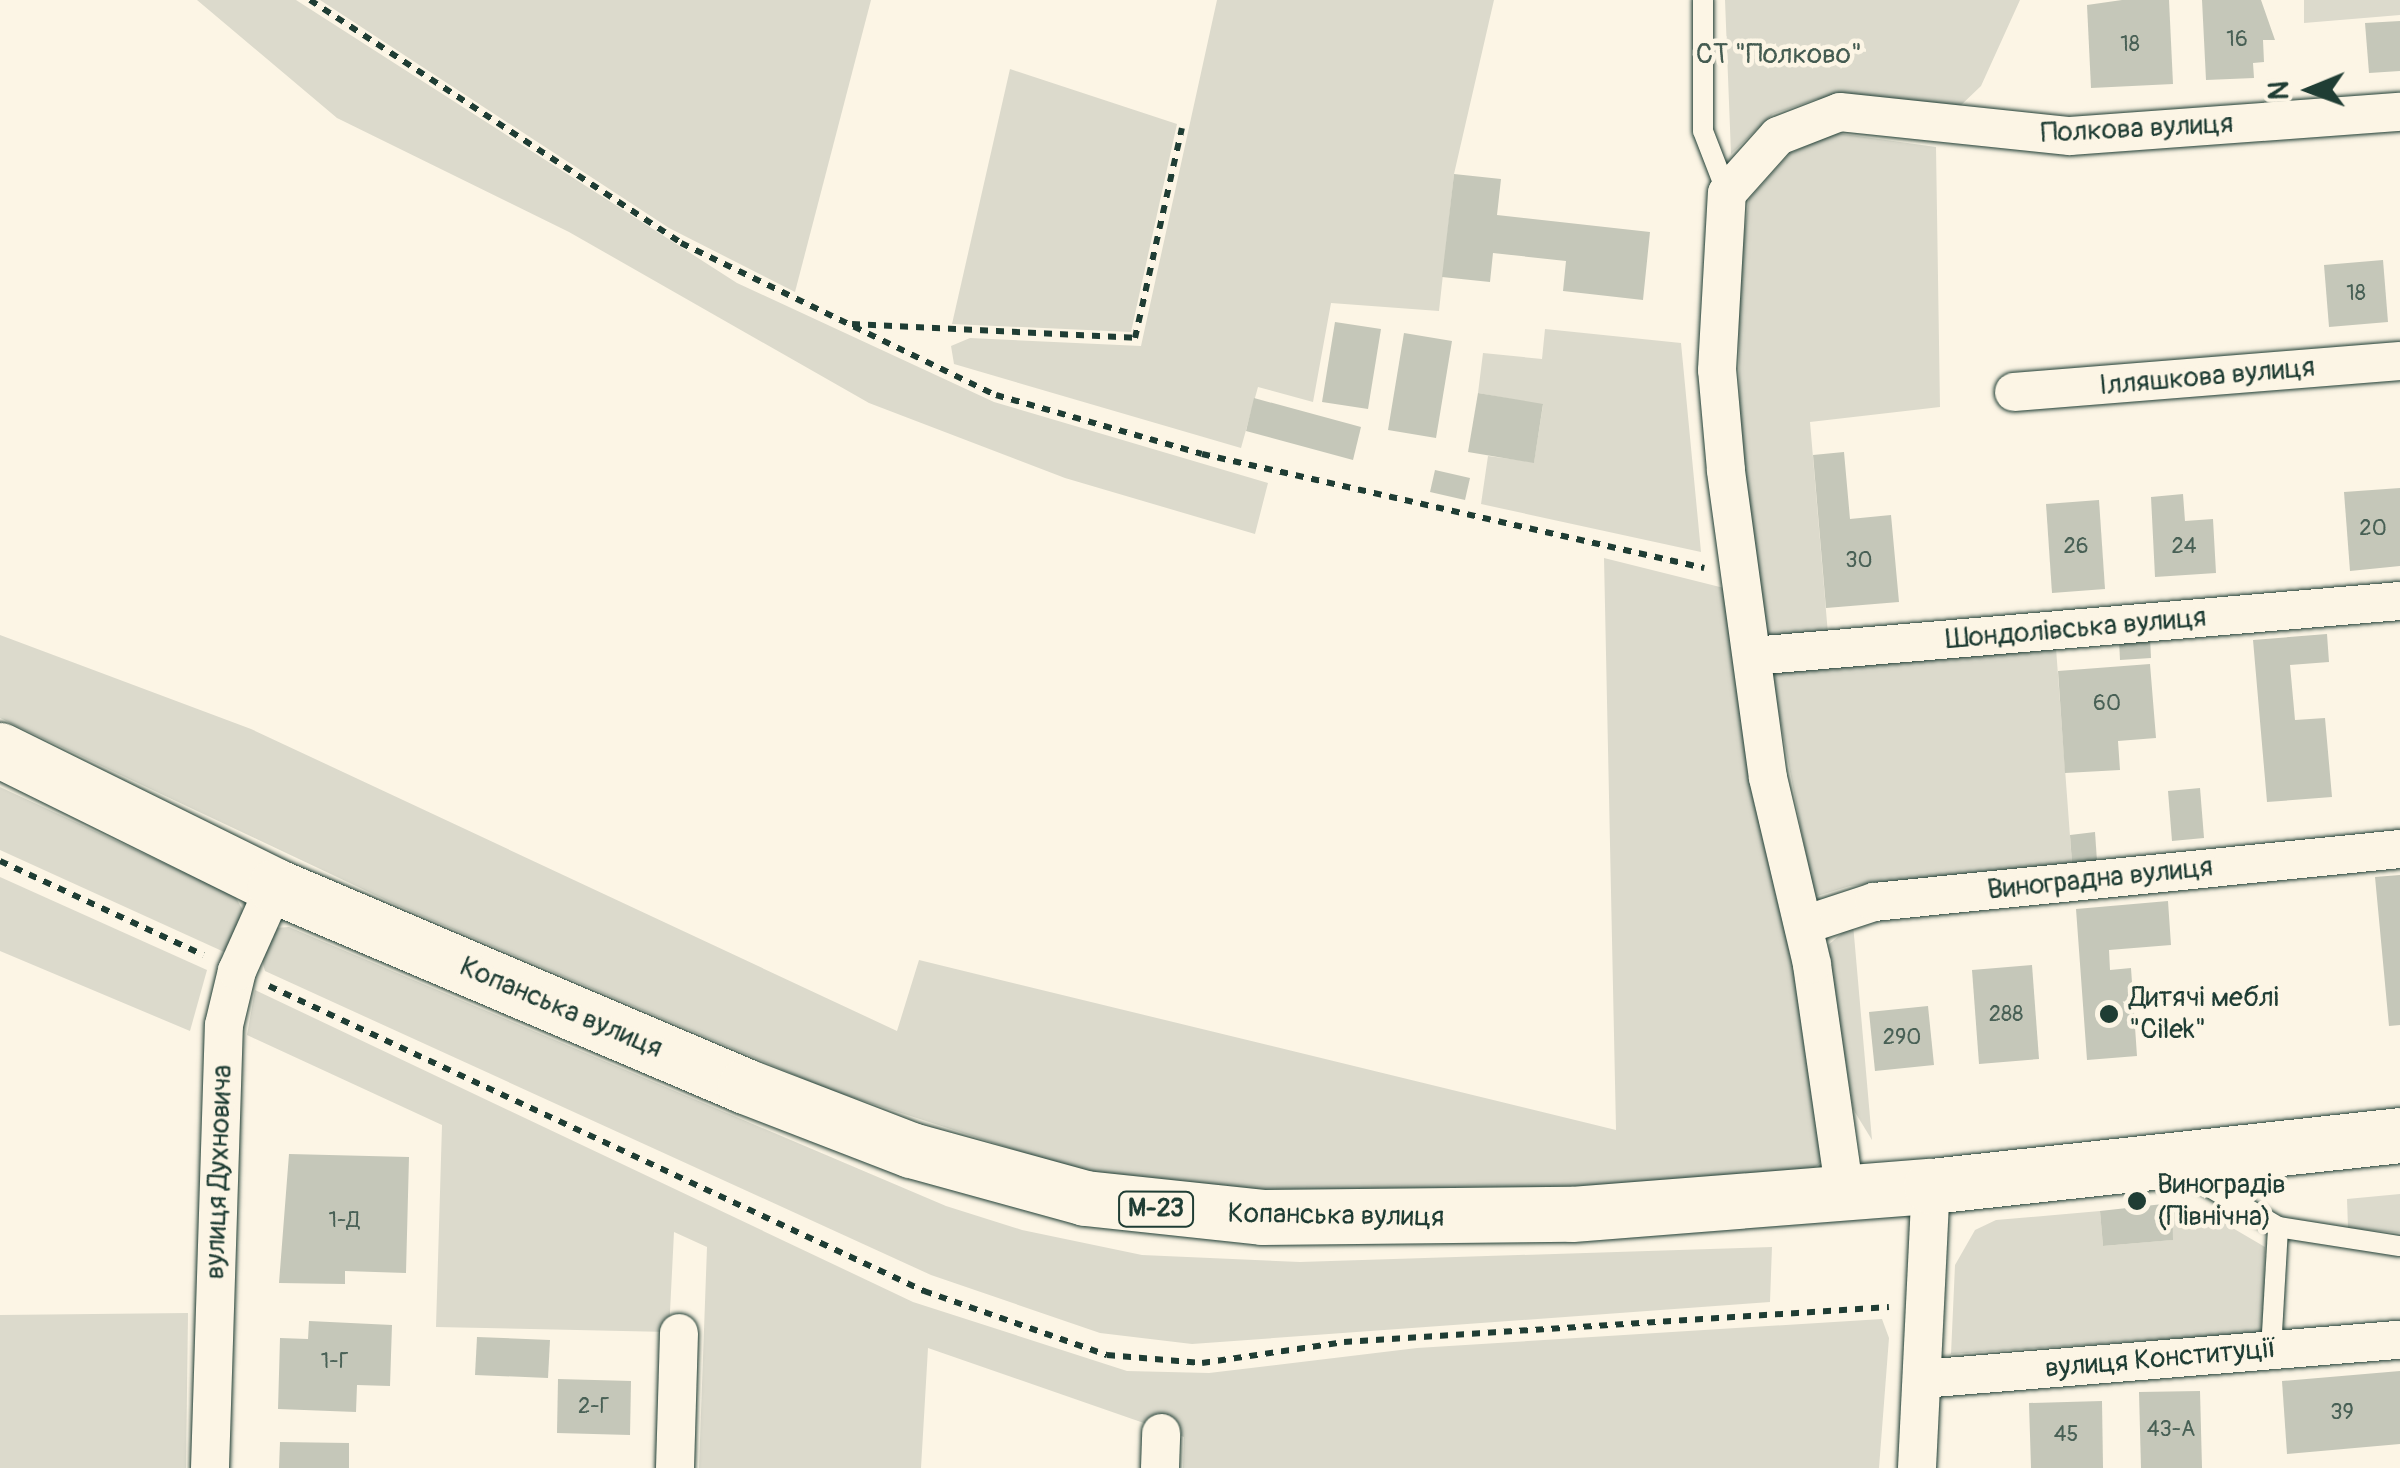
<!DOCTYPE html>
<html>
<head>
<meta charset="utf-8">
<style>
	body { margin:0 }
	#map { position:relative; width:2400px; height:1468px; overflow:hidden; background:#fcf5e5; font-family:Pangolin,sans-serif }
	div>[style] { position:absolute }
	.green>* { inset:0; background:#dcdacc }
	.building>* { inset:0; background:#c5c7b9 }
	.path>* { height:6px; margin-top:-3px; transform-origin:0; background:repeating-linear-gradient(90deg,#1f3d34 0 8px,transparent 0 16px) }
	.roads { filter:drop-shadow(0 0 2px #1f3d34) drop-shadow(0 0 2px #1f3d34) }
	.lane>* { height:20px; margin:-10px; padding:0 10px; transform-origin:10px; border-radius:10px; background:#fcf5e5 }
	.street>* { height:38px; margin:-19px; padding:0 19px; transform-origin:19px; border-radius:19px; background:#fcf5e5 }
	.highway>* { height:55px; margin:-27.5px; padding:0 27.5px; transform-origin:27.5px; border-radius:27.5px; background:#fcf5e5 }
	.dots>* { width:28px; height:28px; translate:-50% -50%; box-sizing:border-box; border:5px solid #fcf5e5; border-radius:50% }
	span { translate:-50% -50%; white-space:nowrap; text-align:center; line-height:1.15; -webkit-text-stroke:9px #fcf5e5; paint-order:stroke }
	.number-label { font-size:22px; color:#486055 }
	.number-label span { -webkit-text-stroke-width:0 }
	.shield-label span { padding:2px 8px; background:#fcf5e5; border:2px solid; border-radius:8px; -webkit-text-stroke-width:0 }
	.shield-label { font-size:25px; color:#1f3d34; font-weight:700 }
	.park-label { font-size:28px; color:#455c52 }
	.street-label { font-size:28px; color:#1f3d34 }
	.poi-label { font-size:28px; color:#1f3d34 }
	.left { translate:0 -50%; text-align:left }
	.north { position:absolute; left:2260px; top:40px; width:100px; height:100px; -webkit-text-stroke:8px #fcf5e5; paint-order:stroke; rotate:269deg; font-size:28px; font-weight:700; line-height:40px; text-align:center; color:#1f3d34 }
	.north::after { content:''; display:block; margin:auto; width:35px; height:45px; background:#1f3d34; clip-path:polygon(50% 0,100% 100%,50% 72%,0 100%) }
</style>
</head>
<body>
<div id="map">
	<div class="green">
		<div style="clip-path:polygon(197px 0,296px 0,737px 283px,994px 402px,1268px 483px,1255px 534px,1065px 478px,869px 403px,569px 232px,337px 118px)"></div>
		<div style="clip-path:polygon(320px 0,871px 0,795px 292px,669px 228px)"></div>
		<div style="clip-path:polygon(1217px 0,1494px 0,1454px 174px,1439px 311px,1331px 303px,1313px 402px,1258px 387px,1241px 448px,954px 364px,951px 346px,970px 338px,1141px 346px)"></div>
		<div style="clip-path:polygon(1725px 0,2020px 0,1981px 86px,1959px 107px,1817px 99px,1773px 114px,1731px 154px)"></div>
		<div style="clip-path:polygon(2304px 0,2400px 0,2400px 15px,2304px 23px)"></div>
		<div style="clip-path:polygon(1010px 69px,1177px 124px,1131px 332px,952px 324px)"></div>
		<div style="clip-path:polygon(1836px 133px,1936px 147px,1940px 407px,1810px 422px,1828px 634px,1767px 639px,1740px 429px,1738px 280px,1749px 199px,1790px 153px)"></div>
		<div style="clip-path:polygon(1545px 329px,1681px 343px,1701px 552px,1481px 504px,1488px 456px,1534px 462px,1543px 405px,1478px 393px,1483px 353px,1542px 359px)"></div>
		<div style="clip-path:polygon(1604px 558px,1724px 588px,1795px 955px,1822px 1161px,1809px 1173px,1363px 1200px,1090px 1174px,830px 1090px,392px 903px,0 718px,0 635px,251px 729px,897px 1031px,919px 960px,1616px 1130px)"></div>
		<div style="clip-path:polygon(2056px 648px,2072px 863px,1850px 886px,1814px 897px,1771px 672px)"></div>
		<div style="clip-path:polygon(0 787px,235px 896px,246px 916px,233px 956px,0 850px)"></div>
		<div style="clip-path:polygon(0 877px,207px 970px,190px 1031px,0 951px)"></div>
		<div style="clip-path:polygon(1853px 924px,1872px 1140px,1853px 1109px,1827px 946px)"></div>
		<div style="clip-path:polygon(289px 927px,946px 1206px,1022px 1230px,1142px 1255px,1300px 1262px,1772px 1247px,1770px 1302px,1192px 1344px,1100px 1333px,931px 1275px,265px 971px,261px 957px,275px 928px)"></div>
		<div style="clip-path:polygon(255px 990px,913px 1302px,1127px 1371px,1209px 1373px,1417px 1348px,1882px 1319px,1889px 1338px,1879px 1468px,1183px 1468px,1184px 1437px,928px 1348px,921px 1468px,699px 1468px,707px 1247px,674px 1232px,669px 1332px,436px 1327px,442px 1125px,247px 1035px)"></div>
		<div style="clip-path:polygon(2400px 1194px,2400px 1233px,2348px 1228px,2347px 1199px)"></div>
		<div style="clip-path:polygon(2172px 1203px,2207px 1213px,2265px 1247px,2263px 1333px,1951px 1354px,1955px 1265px,1975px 1230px,1996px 1220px,2100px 1211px,2103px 1246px,2172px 1240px)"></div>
		<div style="clip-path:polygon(188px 1313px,186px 1468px,0 1468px,0 1315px)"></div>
	</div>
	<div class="building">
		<div style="clip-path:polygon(2122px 0,2169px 0,2173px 84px,2091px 88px,2087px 5px)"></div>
		<div style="clip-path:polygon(2202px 0,2261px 0,2275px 40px,2263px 40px,2264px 62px,2253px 63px,2254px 78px,2206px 80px)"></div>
		<div style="clip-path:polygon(2400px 21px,2400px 71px,2369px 73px,2365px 23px)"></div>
		<div style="clip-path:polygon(1454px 174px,1501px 179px,1497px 215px,1650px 232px,1643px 300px,1563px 291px,1566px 261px,1493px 253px,1490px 282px,1442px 277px)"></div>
		<div style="clip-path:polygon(2383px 260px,2388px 322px,2329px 327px,2324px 265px)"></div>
		<div style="clip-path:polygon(1335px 322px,1381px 329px,1368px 409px,1322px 402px)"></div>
		<div style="clip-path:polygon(1404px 333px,1452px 341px,1436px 438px,1388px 430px)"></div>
		<div style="clip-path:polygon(1478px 393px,1543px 404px,1534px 463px,1468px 452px)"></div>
		<div style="clip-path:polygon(1254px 398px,1361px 427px,1353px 460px,1246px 431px)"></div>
		<div style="clip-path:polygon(1844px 452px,1850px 519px,1891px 515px,1899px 602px,1826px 608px,1813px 455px)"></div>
		<div style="clip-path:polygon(1435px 470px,1470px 478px,1465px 500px,1430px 492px)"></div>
		<div style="clip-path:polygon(2400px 488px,2400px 566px,2350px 571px,2344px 492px)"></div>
		<div style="clip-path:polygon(2183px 494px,2185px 521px,2213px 519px,2216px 573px,2155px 577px,2151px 497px)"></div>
		<div style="clip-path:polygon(2099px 500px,2105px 589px,2052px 593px,2046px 504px)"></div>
		<div style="clip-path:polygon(2327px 634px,2329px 662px,2290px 665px,2295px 720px,2325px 718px,2332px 797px,2267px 802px,2253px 640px)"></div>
		<div style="clip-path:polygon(2150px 637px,2151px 658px,2120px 660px,2119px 639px)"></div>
		<div style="clip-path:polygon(2150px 664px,2156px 738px,2118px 741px,2120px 770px,2065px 773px,2058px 671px)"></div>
		<div style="clip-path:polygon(2200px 788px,2204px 838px,2172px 841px,2168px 791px)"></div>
		<div style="clip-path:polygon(2095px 832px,2097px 861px,2072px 863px,2070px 835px)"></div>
		<div style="clip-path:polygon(2400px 875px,2400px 1025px,2389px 1026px,2375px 877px)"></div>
		<div style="clip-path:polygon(2168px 901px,2171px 945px,2109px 950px,2110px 970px,2131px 968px,2137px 1056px,2087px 1060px,2076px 909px)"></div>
		<div style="clip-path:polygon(2032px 965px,2039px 1059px,1979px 1064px,1972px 970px)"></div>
		<div style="clip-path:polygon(1928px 1006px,1934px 1065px,1875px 1071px,1869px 1012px)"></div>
		<div style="clip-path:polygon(289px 1154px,409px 1157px,406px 1273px,345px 1271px,345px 1284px,279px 1283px)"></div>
		<div style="clip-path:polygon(2172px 1203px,2173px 1240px,2103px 1246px,2100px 1211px)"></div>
		<div style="clip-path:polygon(309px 1321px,392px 1325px,390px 1386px,357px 1385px,356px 1412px,278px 1409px,280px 1338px,308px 1339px)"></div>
		<div style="clip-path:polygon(477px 1337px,550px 1340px,548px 1378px,475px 1375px)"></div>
		<div style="clip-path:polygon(2400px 1371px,2400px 1444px,2287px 1454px,2282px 1381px)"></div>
		<div style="clip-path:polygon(558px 1379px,631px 1381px,630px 1435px,557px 1433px)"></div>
		<div style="clip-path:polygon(2200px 1391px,2202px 1468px,2141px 1468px,2139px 1392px)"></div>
		<div style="clip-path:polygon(2102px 1401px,2103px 1468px,2031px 1468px,2029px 1403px)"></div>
		<div style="clip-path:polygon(280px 1442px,349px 1443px,349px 1468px,279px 1468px)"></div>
	</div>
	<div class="path">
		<div style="left:310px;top:0;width:443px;rotate:33.2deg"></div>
		<div style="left:681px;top:243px;width:350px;rotate:25.8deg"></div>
		<div style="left:996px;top:395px;width:214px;rotate:16deg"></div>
		<div style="left:1202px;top:454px;width:515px;rotate:12.79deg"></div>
		<div style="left:852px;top:324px;width:283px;rotate:2.8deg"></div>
		<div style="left:1135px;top:338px;width:215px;rotate:-77.4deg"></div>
		<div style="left:0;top:861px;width:224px;rotate:24.8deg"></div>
		<div style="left:269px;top:986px;width:723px;rotate:24.97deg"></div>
		<div style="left:924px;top:1291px;width:194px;rotate:19.3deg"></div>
		<div style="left:1107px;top:1355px;width:95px;rotate:4.8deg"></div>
		<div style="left:1202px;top:1363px;width:144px;rotate:-8.4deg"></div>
		<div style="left:1344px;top:1342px;width:546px;rotate:-3.67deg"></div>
	</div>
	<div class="roads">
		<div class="lane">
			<div style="left:1703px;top:0;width:131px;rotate:90deg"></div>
			<div style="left:1703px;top:131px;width:66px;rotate:68.8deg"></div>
			<div style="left:2184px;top:1172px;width:109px;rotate:30.3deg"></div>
			<div style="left:2278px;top:1227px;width:123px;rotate:8.9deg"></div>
			<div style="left:2271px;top:1350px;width:123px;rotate:-86.7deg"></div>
		</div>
		<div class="street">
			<div style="left:2014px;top:392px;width:387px;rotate:-4.6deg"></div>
			<div style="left:1752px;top:656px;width:650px;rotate:-4.85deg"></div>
			<div style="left:1804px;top:925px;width:74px;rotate:-18.2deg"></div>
			<div style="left:1874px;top:902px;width:529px;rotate:-5.75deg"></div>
			<div style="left:1845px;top:1194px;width:232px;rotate:-98.2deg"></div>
			<div style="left:1812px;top:964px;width:191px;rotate:-103.3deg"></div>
			<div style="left:1768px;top:778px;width:311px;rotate:-97.8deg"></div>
			<div style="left:1726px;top:470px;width:100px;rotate:-95.1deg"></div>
			<div style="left:1717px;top:370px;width:177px;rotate:-86.8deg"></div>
			<div style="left:1727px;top:193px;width:76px;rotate:-48.2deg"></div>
			<div style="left:1778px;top:136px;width:66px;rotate:-21.2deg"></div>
			<div style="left:1840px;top:112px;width:231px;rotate:6deg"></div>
			<div style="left:2070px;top:136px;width:331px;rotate:-4.2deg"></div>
			<div style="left:1922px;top:1379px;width:480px;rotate:-4.7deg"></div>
			<div style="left:210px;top:1468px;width:443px;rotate:-88.2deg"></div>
			<div style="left:224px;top:1025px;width:56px;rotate:-76.5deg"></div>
			<div style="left:237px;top:971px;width:93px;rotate:-65.9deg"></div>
			<div style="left:675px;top:1468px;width:135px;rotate:-88.3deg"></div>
			<div style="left:1160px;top:1468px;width:35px;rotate:-88deg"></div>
			<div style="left:1917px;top:1468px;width:282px;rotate:-87.2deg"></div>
		</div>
		<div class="highway">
			<div style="left:0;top:750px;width:307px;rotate:26.3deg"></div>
			<div style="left:275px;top:886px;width:511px;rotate:23.05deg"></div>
			<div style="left:745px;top:1086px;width:178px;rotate:21.1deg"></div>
			<div style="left:911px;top:1150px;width:180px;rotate:15.4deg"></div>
			<div style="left:1085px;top:1198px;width:178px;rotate:6.1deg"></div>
			<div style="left:1262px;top:1217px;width:310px;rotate:-0.6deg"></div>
			<div style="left:1572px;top:1214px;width:360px;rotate:-4.5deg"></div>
			<div style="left:1931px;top:1186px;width:472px;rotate:-6.2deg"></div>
		</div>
	</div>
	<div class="dots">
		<div style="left:2109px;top:1014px;background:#1f3d34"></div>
		<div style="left:2137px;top:1201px;background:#1f3d34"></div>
	</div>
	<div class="number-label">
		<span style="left:2237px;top:40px">16</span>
		<span style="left:2130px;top:45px">18</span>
		<span style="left:2356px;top:294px">18</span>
		<span style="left:2373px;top:529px">20</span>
		<span style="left:2076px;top:547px">26</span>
		<span style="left:2184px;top:547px">24</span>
		<span style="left:1859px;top:561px">30</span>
		<span style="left:2107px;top:704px">60</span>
		<span style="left:2006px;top:1015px">288</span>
		<span style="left:1902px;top:1038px">290</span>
		<span style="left:344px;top:1221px">1-Д</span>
		<span style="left:335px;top:1362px">1-Г</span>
		<span style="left:594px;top:1407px">2-Г</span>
		<span style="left:2342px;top:1413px">39</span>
		<span style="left:2171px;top:1430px">43-А</span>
		<span style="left:2066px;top:1435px">45</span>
	</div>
	<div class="shield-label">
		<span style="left:1156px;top:1209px">М-23</span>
	</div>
	<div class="park-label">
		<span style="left:1779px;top:55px">СТ "Полково"</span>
	</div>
	<div class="street-label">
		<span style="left:2137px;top:129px;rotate:-3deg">Полкова вулиця</span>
		<span style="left:2207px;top:377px;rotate:-5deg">Ілляшкова вулиця</span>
		<span style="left:2076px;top:629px;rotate:-5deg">Шондолівська вулиця</span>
		<span style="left:2100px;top:879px;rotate:-6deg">Виноградна вулиця</span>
		<span style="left:561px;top:1008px;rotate:23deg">Копанська вулиця</span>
		<span style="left:219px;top:1172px;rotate:-88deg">вулиця Духновича</span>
		<span style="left:1336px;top:1216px;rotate:1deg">Копанська вулиця</span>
		<span style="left:2161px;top:1359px;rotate:-5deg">вулиця Конституції</span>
	</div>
	<div class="poi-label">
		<span class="left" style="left:2129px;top:1014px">Дитячі меблі<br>"Cilek"</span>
		<span class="left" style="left:2157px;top:1201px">Виноградів<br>(Північна)</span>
	</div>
	<div class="north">N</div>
</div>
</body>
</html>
